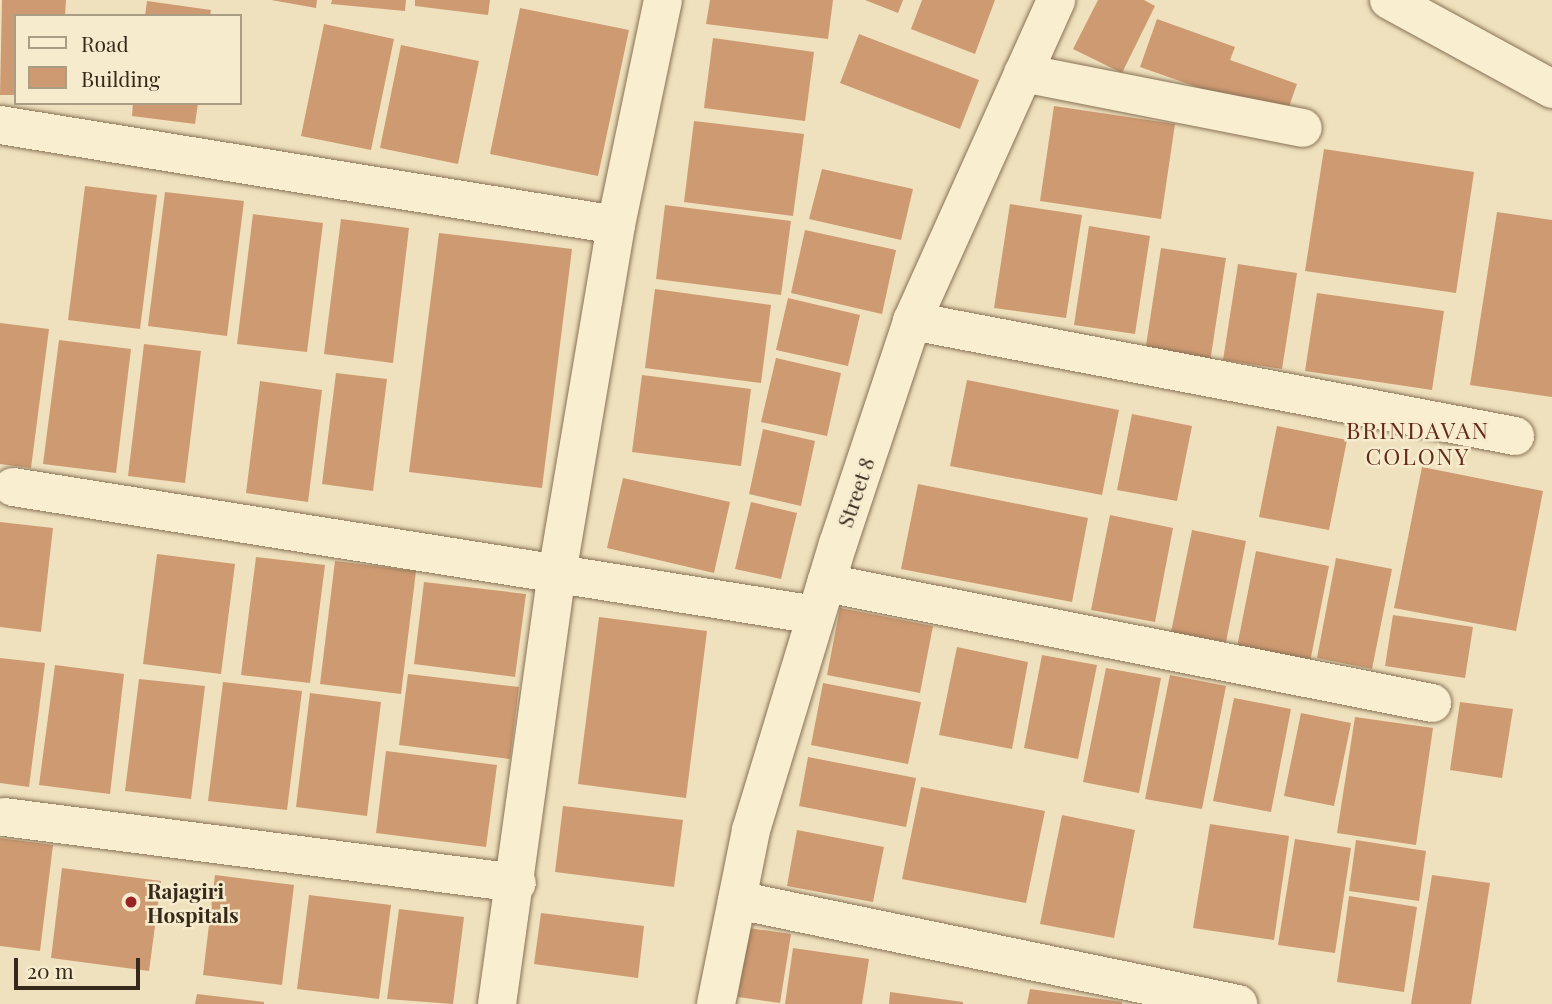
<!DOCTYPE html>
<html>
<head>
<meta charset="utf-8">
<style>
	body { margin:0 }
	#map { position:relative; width:1552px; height:1004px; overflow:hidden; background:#efe1bd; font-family:"Playfair Display",serif }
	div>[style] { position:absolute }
	.building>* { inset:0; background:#ce9a72 }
	.roads { filter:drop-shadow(0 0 2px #877156) drop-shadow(0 0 2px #877156) }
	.minor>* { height:38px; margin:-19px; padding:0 19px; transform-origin:19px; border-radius:19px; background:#faeed0 }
	.dots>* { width:19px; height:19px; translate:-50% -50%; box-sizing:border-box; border:4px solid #f6ebcd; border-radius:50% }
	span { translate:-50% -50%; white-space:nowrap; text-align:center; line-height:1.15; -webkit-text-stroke:5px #f6ebcd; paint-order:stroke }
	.street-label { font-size:21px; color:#36291b }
	.poi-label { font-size:21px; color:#36291b; font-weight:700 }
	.left { translate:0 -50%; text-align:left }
	.neighbourhood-label { font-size:23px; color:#642a19; letter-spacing:2px }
	.legend { position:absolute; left:14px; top:14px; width:228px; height:91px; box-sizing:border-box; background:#f6ebcd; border:2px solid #a99d86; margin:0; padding:9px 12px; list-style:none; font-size:21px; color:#36291b }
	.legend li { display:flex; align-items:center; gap:14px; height:35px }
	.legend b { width:35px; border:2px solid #a99d86 }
	.scale { position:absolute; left:14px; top:958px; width:126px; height:32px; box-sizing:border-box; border:4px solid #36291b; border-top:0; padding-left:9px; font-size:21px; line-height:24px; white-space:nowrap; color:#36291b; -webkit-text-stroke:5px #f6ebcd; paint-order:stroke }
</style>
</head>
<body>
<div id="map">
	<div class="building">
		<div style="clip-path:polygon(2px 0,66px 0,65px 16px,16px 16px,16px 95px,0 95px)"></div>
		<div style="clip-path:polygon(271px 0,317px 0,316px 8px)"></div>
		<div style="clip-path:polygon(332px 0,406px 0,405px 11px,331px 4px)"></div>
		<div style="clip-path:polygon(415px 0,490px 0,488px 15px,415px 6px)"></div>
		<div style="clip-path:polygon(710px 0,833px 0,828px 39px,706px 24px)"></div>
		<div style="clip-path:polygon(865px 0,903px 0,898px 13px)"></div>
		<div style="clip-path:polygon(922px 0,995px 0,975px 54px,911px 29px)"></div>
		<div style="clip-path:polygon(1098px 0,1144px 0,1155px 6px,1122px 73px,1073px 49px)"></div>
		<div style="clip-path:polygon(147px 1px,211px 10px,210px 16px,145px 16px)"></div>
		<div style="clip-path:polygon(520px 8px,629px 30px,598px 176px,490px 154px)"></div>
		<div style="clip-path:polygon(1157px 19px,1235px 47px,1230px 60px,1297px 84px,1285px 118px,1140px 67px)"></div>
		<div style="clip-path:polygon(324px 24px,394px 39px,371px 150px,301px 136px)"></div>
		<div style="clip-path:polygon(859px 34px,979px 80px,960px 129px,840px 83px)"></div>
		<div style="clip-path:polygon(713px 38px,814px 52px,805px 121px,704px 108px)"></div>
		<div style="clip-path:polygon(401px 45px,479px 61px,458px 164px,380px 148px)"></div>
		<div style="clip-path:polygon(133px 103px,198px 103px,195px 124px,132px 116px)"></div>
		<div style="clip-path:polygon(1054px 106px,1175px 124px,1161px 219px,1040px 201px)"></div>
		<div style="clip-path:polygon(694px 121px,804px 134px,793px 216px,684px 202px)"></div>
		<div style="clip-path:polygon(1324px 149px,1474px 172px,1456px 293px,1305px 271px)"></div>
		<div style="clip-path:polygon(822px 169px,913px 189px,901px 240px,809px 219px)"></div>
		<div style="clip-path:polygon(85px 186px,157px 195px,140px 329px,68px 320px)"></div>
		<div style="clip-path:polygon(165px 192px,244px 201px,227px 336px,148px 326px)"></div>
		<div style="clip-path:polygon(1010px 204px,1082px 215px,1066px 318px,994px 308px)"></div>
		<div style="clip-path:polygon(665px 205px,791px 221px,781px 295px,656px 279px)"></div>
		<div style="clip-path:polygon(1497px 212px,1552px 220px,1552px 397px,1470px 385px)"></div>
		<div style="clip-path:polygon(253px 214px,323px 223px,307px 352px,237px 344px)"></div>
		<div style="clip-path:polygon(341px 219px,409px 228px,393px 363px,324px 354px)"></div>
		<div style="clip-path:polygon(1089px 226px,1150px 236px,1135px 334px,1074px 325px)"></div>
		<div style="clip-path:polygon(805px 230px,896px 250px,882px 314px,791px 293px)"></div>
		<div style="clip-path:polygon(439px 233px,572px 249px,542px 488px,409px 472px)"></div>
		<div style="clip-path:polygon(1161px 248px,1226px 258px,1210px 362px,1145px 352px)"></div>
		<div style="clip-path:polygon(1238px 264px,1297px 273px,1282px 369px,1223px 360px)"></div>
		<div style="clip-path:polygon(655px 289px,771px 305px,761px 383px,645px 368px)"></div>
		<div style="clip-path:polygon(1317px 293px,1444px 311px,1432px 390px,1305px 371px)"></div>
		<div style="clip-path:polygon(788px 298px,860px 315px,848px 366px,776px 350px)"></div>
		<div style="clip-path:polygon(0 323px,49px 329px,31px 468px,0 464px)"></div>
		<div style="clip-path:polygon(59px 340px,131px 349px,116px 473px,43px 464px)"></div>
		<div style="clip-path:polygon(144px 344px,201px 351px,185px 483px,128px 476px)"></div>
		<div style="clip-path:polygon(776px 358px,841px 373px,827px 436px,761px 422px)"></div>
		<div style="clip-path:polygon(336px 373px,387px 379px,373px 491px,322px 484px)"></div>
		<div style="clip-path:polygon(642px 375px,751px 389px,741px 466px,632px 452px)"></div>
		<div style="clip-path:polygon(967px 380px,1119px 410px,1102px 495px,950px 466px)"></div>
		<div style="clip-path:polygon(260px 381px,322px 390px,308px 502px,246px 493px)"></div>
		<div style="clip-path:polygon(1132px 414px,1192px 426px,1177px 501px,1117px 490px)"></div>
		<div style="clip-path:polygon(1277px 426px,1347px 440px,1329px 530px,1259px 517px)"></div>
		<div style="clip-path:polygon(763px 429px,815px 441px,801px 506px,749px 494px)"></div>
		<div style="clip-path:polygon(1422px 467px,1543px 491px,1516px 631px,1394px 608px)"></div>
		<div style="clip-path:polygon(623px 478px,730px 502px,714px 573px,607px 548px)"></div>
		<div style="clip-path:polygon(918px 484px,1088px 518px,1072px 602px,901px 569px)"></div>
		<div style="clip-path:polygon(751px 502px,797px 513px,781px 579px,735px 569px)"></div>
		<div style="clip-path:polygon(1110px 515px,1173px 528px,1155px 622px,1091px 610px)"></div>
		<div style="clip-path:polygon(0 522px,53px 528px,41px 632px,0 627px)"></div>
		<div style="clip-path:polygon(1192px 530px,1246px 541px,1226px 642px,1171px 632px)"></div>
		<div style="clip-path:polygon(1256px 551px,1329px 566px,1310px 662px,1237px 647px)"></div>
		<div style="clip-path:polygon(157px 554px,235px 564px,221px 674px,143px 664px)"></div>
		<div style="clip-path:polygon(256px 557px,325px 565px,310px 683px,241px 675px)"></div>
		<div style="clip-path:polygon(1336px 558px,1392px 569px,1372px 669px,1317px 658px)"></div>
		<div style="clip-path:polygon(335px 561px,416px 571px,401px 694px,320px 684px)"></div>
		<div style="clip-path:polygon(424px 582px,526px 594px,515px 677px,414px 664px)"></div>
		<div style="clip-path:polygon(840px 608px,933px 626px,920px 693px,827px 675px)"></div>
		<div style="clip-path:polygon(1393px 615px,1473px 627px,1465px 678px,1385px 666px)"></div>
		<div style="clip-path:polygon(599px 617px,707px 631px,686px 798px,578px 784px)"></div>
		<div style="clip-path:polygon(957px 647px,1028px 662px,1012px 749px,939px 735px)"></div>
		<div style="clip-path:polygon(1042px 655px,1097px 665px,1078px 759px,1024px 748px)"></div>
		<div style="clip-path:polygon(0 658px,45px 663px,29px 787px,0 783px)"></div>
		<div style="clip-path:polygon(55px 665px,124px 674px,110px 794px,39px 785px)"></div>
		<div style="clip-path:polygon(1106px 668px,1161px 678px,1139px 793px,1083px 782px)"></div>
		<div style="clip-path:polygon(408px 674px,519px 687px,510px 759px,399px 745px)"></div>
		<div style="clip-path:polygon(1170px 675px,1226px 686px,1202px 809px,1145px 799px)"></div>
		<div style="clip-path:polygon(139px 679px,205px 686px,191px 799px,125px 791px)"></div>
		<div style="clip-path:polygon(223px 682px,302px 691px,287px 810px,208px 801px)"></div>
		<div style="clip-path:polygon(823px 683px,921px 702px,908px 764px,811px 745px)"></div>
		<div style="clip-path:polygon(310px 693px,381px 702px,367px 816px,296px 807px)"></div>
		<div style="clip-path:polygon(1234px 698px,1291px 709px,1271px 812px,1213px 801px)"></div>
		<div style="clip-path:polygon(1460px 702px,1513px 709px,1502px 778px,1450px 770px)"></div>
		<div style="clip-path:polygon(1301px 713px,1351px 723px,1334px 806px,1284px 796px)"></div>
		<div style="clip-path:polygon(1355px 717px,1433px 728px,1416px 845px,1337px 833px)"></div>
		<div style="clip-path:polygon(386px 751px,497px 765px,486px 847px,376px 833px)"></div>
		<div style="clip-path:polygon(808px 757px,916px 778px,906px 827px,799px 806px)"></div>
		<div style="clip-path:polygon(921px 787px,1045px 811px,1026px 903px,902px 879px)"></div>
		<div style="clip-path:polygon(563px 806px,683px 820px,674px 887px,555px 872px)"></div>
		<div style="clip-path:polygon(1062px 815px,1135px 830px,1114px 938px,1040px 924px)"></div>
		<div style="clip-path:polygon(1210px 824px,1289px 836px,1274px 940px,1193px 928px)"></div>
		<div style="clip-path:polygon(797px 830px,884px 847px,873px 902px,787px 886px)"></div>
		<div style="clip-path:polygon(0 838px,53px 845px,40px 951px,0 946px)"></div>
		<div style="clip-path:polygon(1295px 839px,1351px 848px,1335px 953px,1278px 945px)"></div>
		<div style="clip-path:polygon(1356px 840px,1426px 851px,1419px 901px,1349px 891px)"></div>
		<div style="clip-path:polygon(62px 868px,161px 881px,149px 971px,51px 958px)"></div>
		<div style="clip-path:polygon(215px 875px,294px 885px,282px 985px,203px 975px)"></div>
		<div style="clip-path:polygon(1432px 875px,1490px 883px,1471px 1004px,1411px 1004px)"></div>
		<div style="clip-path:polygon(309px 895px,391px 905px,379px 999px,297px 989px)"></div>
		<div style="clip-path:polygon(1349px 896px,1417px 907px,1404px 992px,1337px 982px)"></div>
		<div style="clip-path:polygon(399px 909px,464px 917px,453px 1004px,387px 999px)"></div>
		<div style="clip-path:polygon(541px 913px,644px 926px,638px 978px,534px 964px)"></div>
		<div style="clip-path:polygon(749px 928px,791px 934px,780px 1003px,738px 997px)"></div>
		<div style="clip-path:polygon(793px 948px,869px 959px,862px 1004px,785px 1004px)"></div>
		<div style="clip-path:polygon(1030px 989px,1122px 1002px,1122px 1004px,1027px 1004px)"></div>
		<div style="clip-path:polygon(890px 992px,963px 1002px,963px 1004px,889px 1004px)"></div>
		<div style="clip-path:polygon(197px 994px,264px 1002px,264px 1004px,195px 1004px)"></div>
	</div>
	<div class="roads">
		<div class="minor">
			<div style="left:1389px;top:0;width:186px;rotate:28.6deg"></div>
			<div style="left:1023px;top:73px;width:285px;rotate:11.1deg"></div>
			<div style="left:0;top:125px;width:624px;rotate:9.22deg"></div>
			<div style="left:912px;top:321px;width:614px;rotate:10.8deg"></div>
			<div style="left:13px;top:487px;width:813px;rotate:9.06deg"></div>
			<div style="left:826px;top:583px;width:618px;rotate:11.2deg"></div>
			<div style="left:4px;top:817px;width:517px;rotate:7.33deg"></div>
			<div style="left:737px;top:900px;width:512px;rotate:11.73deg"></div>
			<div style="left:497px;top:1004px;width:434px;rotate:-82.1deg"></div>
			<div style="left:557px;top:574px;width:354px;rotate:-80.4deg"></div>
			<div style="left:616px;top:225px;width:230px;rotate:-78.2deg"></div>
			<div style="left:716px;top:1004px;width:177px;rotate:-78.6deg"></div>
			<div style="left:751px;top:830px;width:299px;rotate:-73.1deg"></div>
			<div style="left:838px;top:544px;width:235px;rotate:-71.6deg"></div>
			<div style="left:912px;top:321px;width:352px;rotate:-65.8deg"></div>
		</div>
	</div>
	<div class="dots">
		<div style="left:131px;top:902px;background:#982524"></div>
	</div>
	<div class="street-label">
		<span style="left:855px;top:492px;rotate:-71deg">Street 8</span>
	</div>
	<div class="poi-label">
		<span class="left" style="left:147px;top:902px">Rajagiri<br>Hospitals</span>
	</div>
	<div class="neighbourhood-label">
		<span style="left:1418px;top:443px">BRINDAVAN<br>COLONY</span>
	</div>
	<ul class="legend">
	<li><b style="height:9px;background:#faeed0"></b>Road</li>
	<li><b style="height:19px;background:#ce9a72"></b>Building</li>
	</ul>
	<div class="scale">20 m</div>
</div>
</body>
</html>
